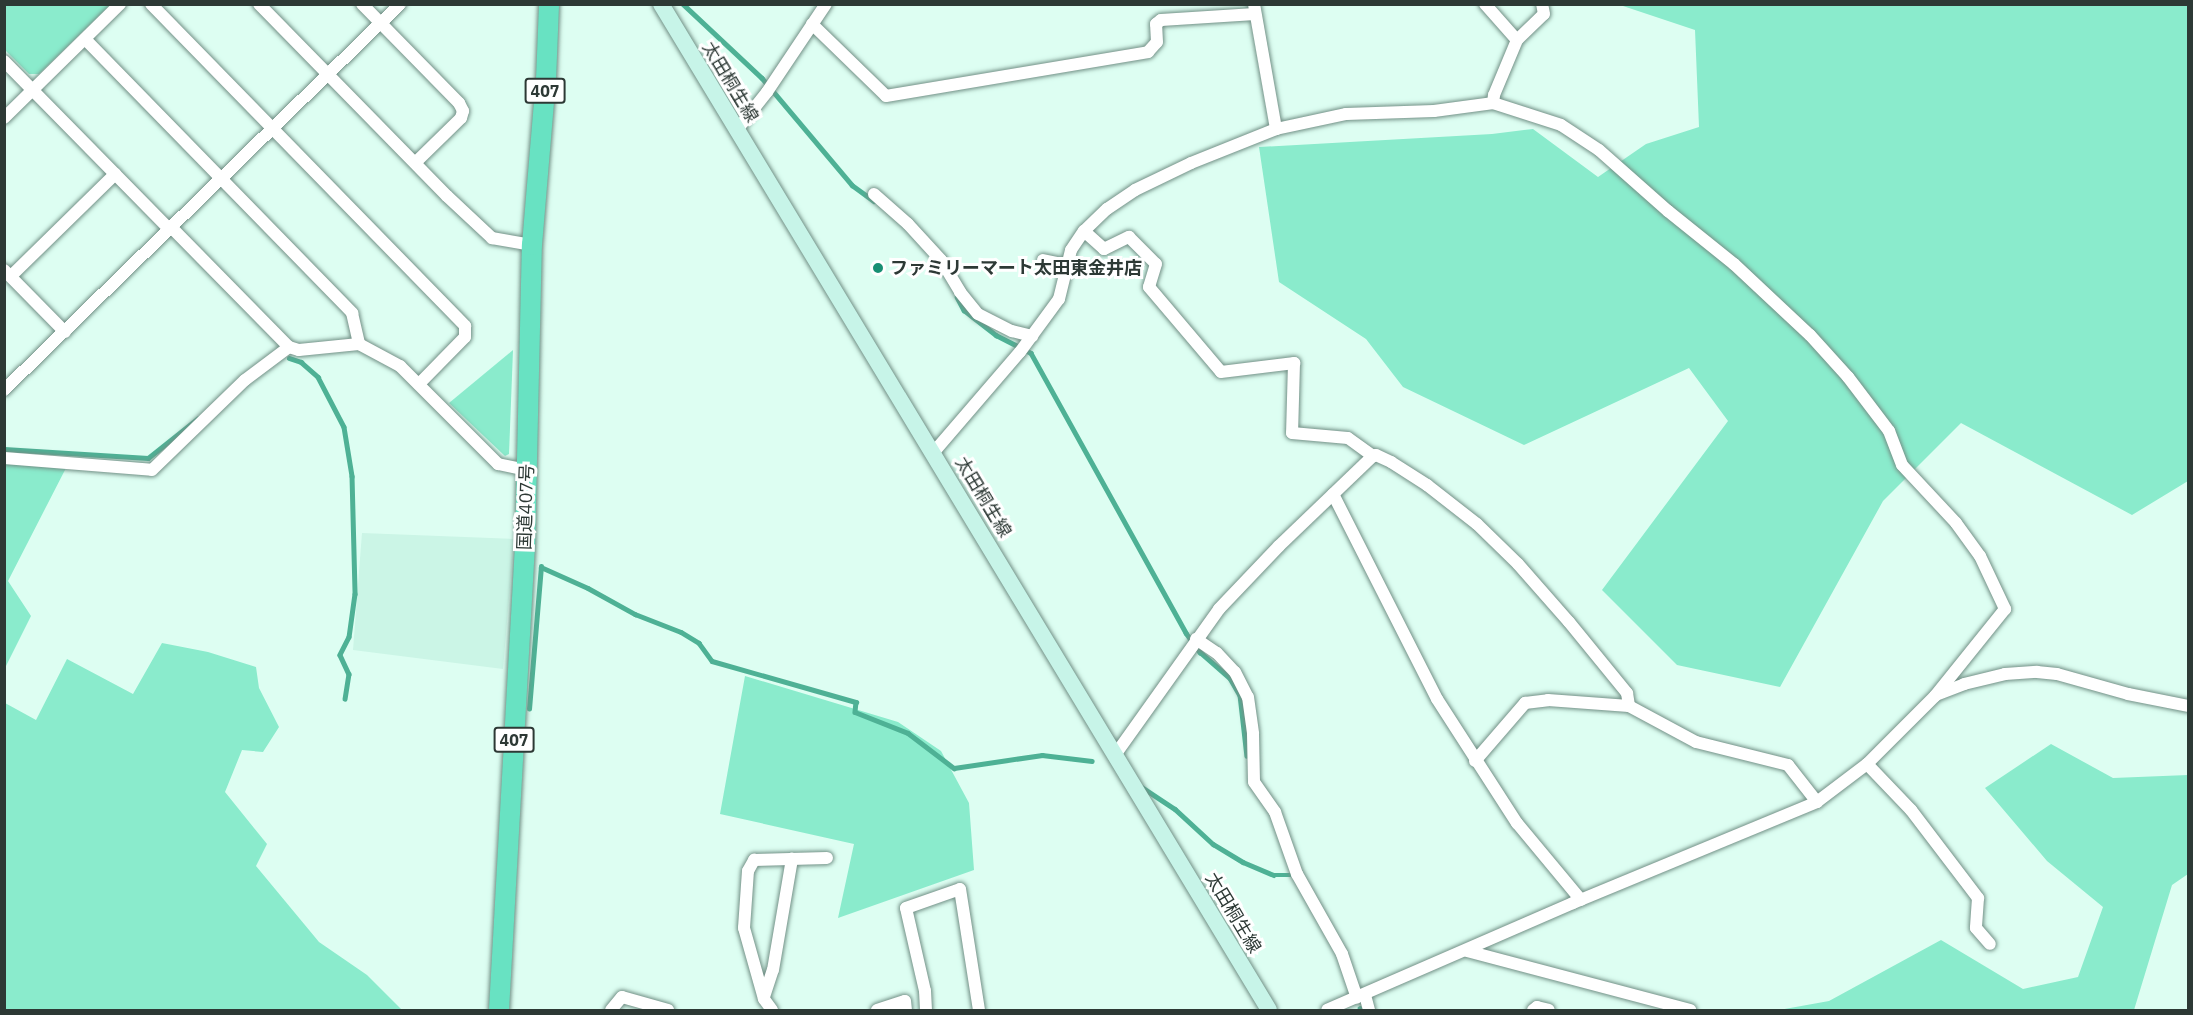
<!DOCTYPE html>
<html>
<head>
<meta charset="utf-8">
<style>
	body { margin:0 }
	#map { position:relative; width:2193px; height:1015px; overflow:hidden; background:#ddfef2; font-family:"IBM Plex Sans","Noto Sans JP",sans-serif }
	div>[style] { position:absolute }
	.built>* { inset:0; background:#cbf5e6 }
	.green>* { inset:0; background:#8aebcc }
	.stream>* { height:4.5px; margin:-2.25px; padding:0 2.25px; transform-origin:2.25px; border-radius:2.25px; background:#4eb195 }
	.roads { filter:drop-shadow(0 0 2px #729086) drop-shadow(0 0 2px #729086) }
	.minor>* { height:12px; margin:-6px; padding:0 6px; transform-origin:6px; border-radius:6px; background:#fff }
	.secondary>* { height:16px; margin:-8px; padding:0 8px; transform-origin:8px; border-radius:8px; background:#c7f4e8 }
	.trunk>* { height:20px; margin:-10px; padding:0 10px; transform-origin:10px; border-radius:10px; background:#68e2c2 }
	.dots>* { width:16px; height:16px; translate:-50% -50%; box-sizing:border-box; border:3px solid #fff; border-radius:50% }
	span { translate:-50% -50%; white-space:nowrap; text-align:center; line-height:1.15; -webkit-text-stroke:6px #fff; paint-order:stroke }
	.shield-label span { padding:2px 4px; background:#fff; border:2px solid; border-radius:4px; -webkit-text-stroke-width:0 }
	.shield-label { font-size:16px; color:#2d3935; font-weight:700 }
	.street-label { font-size:18px; color:#2d3935 }
	.poi-label { font-size:18px; color:#2d3935; font-weight:700 }
	.left { translate:0 -50%; text-align:left }
	.frame { position:absolute; inset:0; border:6px solid #2d3935; pointer-events:none }
</style>
</head>
<body>
<div id="map">
	<div class="built">
		<div style="clip-path:polygon(362px 533px,514px 539px,503px 669px,353px 650px)"></div>
	</div>
	<div class="green">
		<div style="clip-path:polygon(4px 5px,5px 4px,110px 5px,39px 74px,29px 74px,5px 50px)"></div>
		<div style="clip-path:polygon(1620px 5px,2188px 5px,2188px 481px,2132px 515px,1961px 423px,1883px 501px,1780px 687px,1677px 665px,1602px 590px,1728px 421px,1689px 368px,1524px 445px,1403px 387px,1366px 339px,1279px 282px,1259px 147px,1492px 134px,1533px 129px,1598px 177px,1646px 144px,1699px 127px,1695px 30px)"></div>
		<div style="clip-path:polygon(513px 350px,509px 454px,505px 456px,449px 403px)"></div>
		<div style="clip-path:polygon(5px 464px,66px 468px,8px 581px,31px 616px,5px 668px)"></div>
		<div style="clip-path:polygon(162px 643px,208px 652px,256px 667px,259px 688px,279px 727px,263px 752px,242px 750px,225px 792px,267px 844px,256px 866px,319px 942px,367px 975px,402px 1010px,5px 1010px,5px 703px,36px 720px,67px 659px,133px 694px)"></div>
		<div style="clip-path:polygon(745px 676px,898px 722px,941px 751px,969px 803px,974px 870px,838px 918px,854px 844px,720px 814px)"></div>
		<div style="clip-path:polygon(2051px 744px,2113px 778px,2188px 775px,2188px 874px,2172px 885px,2134px 1010px,1779px 1010px,1829px 1001px,1941px 940px,2023px 989px,2078px 977px,2103px 907px,2047px 861px,1985px 788px)"></div>
	</div>
	<div class="stream">
		<div style="left:683px;top:4px;width:108px;rotate:43.1deg"></div>
		<div style="left:762px;top:78px;width:140px;rotate:49.9deg"></div>
		<div style="left:852px;top:185px;width:27px;rotate:36deg"></div>
		<div style="left:957px;top:297px;width:15px;rotate:62deg"></div>
		<div style="left:964px;top:310px;width:41px;rotate:38deg"></div>
		<div style="left:996px;top:335px;width:39px;rotate:27deg"></div>
		<div style="left:1031px;top:353px;width:320px;rotate:61deg"></div>
		<div style="left:1186px;top:633px;width:24px;rotate:54deg"></div>
		<div style="left:1200px;top:652px;width:40px;rotate:41deg"></div>
		<div style="left:1230px;top:678px;width:20px;rotate:60deg"></div>
		<div style="left:1240px;top:695px;width:61px;rotate:83.5deg"></div>
		<div style="left:289px;top:358px;width:13px;rotate:18deg"></div>
		<div style="left:301px;top:362px;width:23px;rotate:41deg"></div>
		<div style="left:318px;top:377px;width:56px;rotate:62.5deg"></div>
		<div style="left:344px;top:427px;width:50px;rotate:80.7deg"></div>
		<div style="left:352px;top:476px;width:118px;rotate:88.5deg"></div>
		<div style="left:355px;top:594px;width:43px;rotate:97.9deg"></div>
		<div style="left:349px;top:637px;width:20px;rotate:117deg"></div>
		<div style="left:340px;top:655px;width:21px;rotate:65deg"></div>
		<div style="left:349px;top:674px;width:25px;rotate:99deg"></div>
		<div style="left:4px;top:449px;width:144px;rotate:3.6deg"></div>
		<div style="left:148px;top:458px;width:63px;rotate:-38.5deg"></div>
		<div style="left:529px;top:709px;width:143px;rotate:-85.2deg"></div>
		<div style="left:541px;top:567px;width:51px;rotate:24.1deg"></div>
		<div style="left:588px;top:588px;width:54px;rotate:29deg"></div>
		<div style="left:635px;top:614px;width:49px;rotate:21.4deg"></div>
		<div style="left:681px;top:632px;width:21px;rotate:31deg"></div>
		<div style="left:699px;top:643px;width:22px;rotate:54deg"></div>
		<div style="left:712px;top:661px;width:150px;rotate:15.9deg"></div>
		<div style="left:856px;top:702px;width:10px;rotate:96deg"></div>
		<div style="left:855px;top:712px;width:57px;rotate:21.6deg"></div>
		<div style="left:908px;top:733px;width:58px;rotate:37.3deg"></div>
		<div style="left:954px;top:768px;width:89px;rotate:-8.4deg"></div>
		<div style="left:1042px;top:755px;width:50px;rotate:6.8deg"></div>
		<div style="left:1140px;top:786px;width:42px;rotate:33.3deg"></div>
		<div style="left:1175px;top:809px;width:52px;rotate:42.6deg"></div>
		<div style="left:1213px;top:844px;width:35px;rotate:31deg"></div>
		<div style="left:1243px;top:862px;width:33px;rotate:23deg"></div>
		<div style="left:1273px;top:875px;width:22px"></div>
		<div style="left:1360px;top:1008px;width:2px;rotate:63deg"></div>
	</div>
	<div class="roads">
		<div class="minor">
			<div style="left:151px;top:4px;width:450px;rotate:45.7deg"></div>
			<div style="left:465px;top:326px;width:11px;rotate:90deg"></div>
			<div style="left:465px;top:337px;width:66px;rotate:134.4deg"></div>
			<div style="left:259px;top:4px;width:269px;rotate:45.6deg"></div>
			<div style="left:447px;top:196px;width:62px;rotate:43deg"></div>
			<div style="left:492px;top:238px;width:41px;rotate:9.9deg"></div>
			<div style="left:362px;top:4px;width:139px;rotate:45.6deg"></div>
			<div style="left:459px;top:103px;width:9px;rotate:63deg"></div>
			<div style="left:463px;top:111px;width:7px;rotate:106deg"></div>
			<div style="left:461px;top:118px;width:63px;rotate:135.6deg"></div>
			<div style="left:1254px;top:4px;width:127px;rotate:80deg"></div>
			<div style="left:1485px;top:4px;width:48px;rotate:48.4deg"></div>
			<div style="left:812px;top:24px;width:103px;rotate:44.2deg"></div>
			<div style="left:886px;top:96px;width:266px;rotate:-9.5deg"></div>
			<div style="left:1148px;top:52px;width:13px;rotate:-48deg"></div>
			<div style="left:1157px;top:42px;width:18px;rotate:-93deg"></div>
			<div style="left:1156px;top:24px;width:6px;rotate:-39deg"></div>
			<div style="left:1161px;top:20px;width:94px;rotate:-3.7deg"></div>
			<div style="left:85px;top:39px;width:383px;rotate:45.7deg"></div>
			<div style="left:352px;top:313px;width:32px;rotate:77deg"></div>
			<div style="left:4px;top:61px;width:237px;rotate:45.5deg"></div>
			<div style="left:1493px;top:103px;width:8px;rotate:-83deg"></div>
			<div style="left:1494px;top:95px;width:60px;rotate:-67.3deg"></div>
			<div style="left:1517px;top:40px;width:37px;rotate:-44deg"></div>
			<div style="left:1544px;top:14px;width:10px;rotate:-101deg"></div>
			<div style="left:4px;top:118px;width:163px;rotate:-44.5deg"></div>
			<div style="left:736px;top:131px;width:50px;rotate:-51.5deg"></div>
			<div style="left:767px;top:92px;width:106px;rotate:-56.2deg"></div>
			<div style="left:874px;top:194px;width:45px;rotate:41.4deg"></div>
			<div style="left:908px;top:224px;width:49px;rotate:47.5deg"></div>
			<div style="left:941px;top:260px;width:37px;rotate:59deg"></div>
			<div style="left:960px;top:292px;width:28px;rotate:51deg"></div>
			<div style="left:978px;top:314px;width:38px;rotate:27deg"></div>
			<div style="left:1012px;top:331px;width:21px;rotate:14deg"></div>
			<div style="left:172px;top:228px;width:167px;rotate:45.5deg"></div>
			<div style="left:289px;top:347px;width:10px;rotate:17deg"></div>
			<div style="left:299px;top:350px;width:60px;rotate:-5.7deg"></div>
			<div style="left:359px;top:344px;width:47px;rotate:28.2deg"></div>
			<div style="left:400px;top:366px;width:139px;rotate:45deg"></div>
			<div style="left:498px;top:464px;width:30px;rotate:12deg"></div>
			<div style="left:1084px;top:231px;width:27px;rotate:42deg"></div>
			<div style="left:1104px;top:249px;width:28px;rotate:-26deg"></div>
			<div style="left:1129px;top:237px;width:38px;rotate:45deg"></div>
			<div style="left:1156px;top:264px;width:24px;rotate:107deg"></div>
			<div style="left:1149px;top:287px;width:111px;rotate:49.7deg"></div>
			<div style="left:1221px;top:372px;width:74px;rotate:-7deg"></div>
			<div style="left:1294px;top:363px;width:70px;rotate:91.6deg"></div>
			<div style="left:1292px;top:433px;width:56px;rotate:5.1deg"></div>
			<div style="left:1348px;top:438px;width:31px;rotate:36deg"></div>
			<div style="left:1373px;top:456px;width:3px;rotate:-18deg"></div>
			<div style="left:1376px;top:455px;width:17px;rotate:25deg"></div>
			<div style="left:1391px;top:462px;width:43px;rotate:32.6deg"></div>
			<div style="left:1427px;top:485px;width:63px;rotate:38deg"></div>
			<div style="left:1477px;top:524px;width:57px;rotate:44.3deg"></div>
			<div style="left:1518px;top:564px;width:77px;rotate:48.7deg"></div>
			<div style="left:1569px;top:622px;width:92px;rotate:50.8deg"></div>
			<div style="left:1627px;top:693px;width:13px;rotate:81deg"></div>
			<div style="left:1629px;top:706px;width:76px;rotate:28.2deg"></div>
			<div style="left:1696px;top:742px;width:95px;rotate:14deg"></div>
			<div style="left:1788px;top:765px;width:47px;rotate:51.9deg"></div>
			<div style="left:1043px;top:260px;width:25px;rotate:12deg"></div>
			<div style="left:4px;top:270px;width:87px;rotate:45.5deg"></div>
			<div style="left:11px;top:276px;width:146px;rotate:-44.4deg"></div>
			<div style="left:4px;top:390px;width:553px;rotate:-44.27deg"></div>
			<div style="left:933px;top:453px;width:133px;rotate:-49.3deg"></div>
			<div style="left:1020px;top:352px;width:66px;rotate:-53.7deg"></div>
			<div style="left:1059px;top:299px;width:50px;rotate:-76.2deg"></div>
			<div style="left:1071px;top:250px;width:23px;rotate:-56deg"></div>
			<div style="left:1084px;top:231px;width:32px;rotate:-44deg"></div>
			<div style="left:1107px;top:209px;width:34px;rotate:-34deg"></div>
			<div style="left:1135px;top:190px;width:62px;rotate:-25.7deg"></div>
			<div style="left:1191px;top:163px;width:92px;rotate:-21.8deg"></div>
			<div style="left:1276px;top:129px;width:72px;rotate:-12.1deg"></div>
			<div style="left:1346px;top:114px;width:88px;rotate:-2deg"></div>
			<div style="left:1434px;top:111px;width:60px;rotate:-7.7deg"></div>
			<div style="left:1493px;top:103px;width:71px;rotate:17.9deg"></div>
			<div style="left:1561px;top:125px;width:45px;rotate:33.3deg"></div>
			<div style="left:1599px;top:150px;width:92px;rotate:41.5deg"></div>
			<div style="left:1668px;top:211px;width:85px;rotate:38.8deg"></div>
			<div style="left:1734px;top:264px;width:104px;rotate:43.1deg"></div>
			<div style="left:1810px;top:335px;width:57px;rotate:47.9deg"></div>
			<div style="left:1848px;top:377px;width:68px;rotate:52.8deg"></div>
			<div style="left:1889px;top:431px;width:36px;rotate:69deg"></div>
			<div style="left:1902px;top:465px;width:79px;rotate:47deg"></div>
			<div style="left:1956px;top:523px;width:41px;rotate:54deg"></div>
			<div style="left:1980px;top:556px;width:59px;rotate:64.7deg"></div>
			<div style="left:2005px;top:609px;width:112px;rotate:128.8deg"></div>
			<div style="left:1935px;top:696px;width:96px;rotate:135deg"></div>
			<div style="left:1867px;top:764px;width:63px;rotate:142.8deg"></div>
			<div style="left:1817px;top:802px;width:264px;rotate:157.5deg"></div>
			<div style="left:1573px;top:903px;width:268px;rotate:156.5deg"></div>
			<div style="left:4px;top:458px;width:148px;rotate:4.6deg"></div>
			<div style="left:152px;top:470px;width:129px;rotate:-44.1deg"></div>
			<div style="left:245px;top:380px;width:55px;rotate:-36.9deg"></div>
			<div style="left:1333px;top:494px;width:230px;rotate:63.1deg"></div>
			<div style="left:1437px;top:699px;width:148px;rotate:57.2deg"></div>
			<div style="left:1517px;top:823px;width:100px;rotate:50.3deg"></div>
			<div style="left:1196px;top:639px;width:25px;rotate:34deg"></div>
			<div style="left:1217px;top:653px;width:26px;rotate:47deg"></div>
			<div style="left:1235px;top:672px;width:28px;rotate:63deg"></div>
			<div style="left:1248px;top:697px;width:37px;rotate:82deg"></div>
			<div style="left:1253px;top:734px;width:48px;rotate:88.8deg"></div>
			<div style="left:1254px;top:782px;width:37px;rotate:55deg"></div>
			<div style="left:1275px;top:812px;width:66px;rotate:70.5deg"></div>
			<div style="left:1297px;top:874px;width:92px;rotate:60.6deg"></div>
			<div style="left:1342px;top:954px;width:46px;rotate:71.2deg"></div>
			<div style="left:1936px;top:695px;width:30px;rotate:-21deg"></div>
			<div style="left:1964px;top:684px;width:42px;rotate:-13.7deg"></div>
			<div style="left:2005px;top:674px;width:32px;rotate:-4deg"></div>
			<div style="left:2037px;top:672px;width:20px;rotate:6deg"></div>
			<div style="left:2057px;top:674px;width:74px;rotate:15.7deg"></div>
			<div style="left:2128px;top:694px;width:61px;rotate:11.3deg"></div>
			<div style="left:1115px;top:755px;width:179px;rotate:-54.5deg"></div>
			<div style="left:1219px;top:609px;width:87px;rotate:-46.4deg"></div>
			<div style="left:1279px;top:546px;width:130px;rotate:-43.8deg"></div>
			<div style="left:1475px;top:761px;width:77px;rotate:-49.2deg"></div>
			<div style="left:1525px;top:703px;width:23px;rotate:-7deg"></div>
			<div style="left:1548px;top:700px;width:81px;rotate:4.2deg"></div>
			<div style="left:1867px;top:764px;width:64px;rotate:46.3deg"></div>
			<div style="left:1911px;top:810px;width:111px;rotate:52.7deg"></div>
			<div style="left:1978px;top:898px;width:30px;rotate:94deg"></div>
			<div style="left:1976px;top:928px;width:21px;rotate:49deg"></div>
			<div style="left:1467px;top:951px;width:231px;rotate:14.8deg"></div>
			<div style="left:1365px;top:995px;width:16px;rotate:75deg"></div>
			<div style="left:764px;top:997px;width:28px;rotate:-72deg"></div>
			<div style="left:773px;top:970px;width:113px;rotate:-80.3deg"></div>
			<div style="left:611px;top:1010px;width:17px;rotate:-50deg"></div>
			<div style="left:622px;top:997px;width:48px;rotate:15.8deg"></div>
			<div style="left:772px;top:1010px;width:14px;rotate:-126deg"></div>
			<div style="left:764px;top:999px;width:74px;rotate:-105.7deg"></div>
			<div style="left:744px;top:928px;width:57px;rotate:-86deg"></div>
			<div style="left:748px;top:871px;width:13px;rotate:-61deg"></div>
			<div style="left:754px;top:860px;width:73px;rotate:-1.6deg"></div>
			<div style="left:877px;top:1010px;width:29px;rotate:-18deg"></div>
			<div style="left:905px;top:1001px;width:9px;rotate:84deg"></div>
			<div style="left:926px;top:1010px;width:19px;rotate:-93deg"></div>
			<div style="left:925px;top:991px;width:85px;rotate:-102.9deg"></div>
			<div style="left:906px;top:908px;width:57px;rotate:-19.4deg"></div>
			<div style="left:960px;top:889px;width:122px;rotate:81.1deg"></div>
			<div style="left:1533px;top:1010px;width:5px;rotate:-37deg"></div>
			<div style="left:1537px;top:1007px;width:12px;rotate:14deg"></div>
		</div>
		<div class="secondary">
			<div style="left:661px;top:4px;width:1175px;rotate:58.85deg"></div>
		</div>
		<div class="trunk">
			<div style="left:499px;top:1010px;width:463px;rotate:-86.8deg"></div>
			<div style="left:525px;top:548px;width:303px;rotate:-88.7deg"></div>
			<div style="left:532px;top:245px;width:166px;rotate:-85.2deg"></div>
			<div style="left:546px;top:80px;width:76px;rotate:-87.7deg"></div>
		</div>
	</div>
	<div class="dots">
		<div style="left:878px;top:268px;background:#188f73"></div>
	</div>
	<div class="shield-label">
		<span style="left:545px;top:91px">407</span>
		<span style="left:514px;top:740px">407</span>
	</div>
	<div class="street-label">
		<span style="left:730px;top:82px;rotate:59deg">太田桐生線</span>
		<span style="left:983px;top:497px;rotate:59deg">太田桐生線</span>
		<span style="left:526px;top:507px;rotate:-88deg">国道407号</span>
		<span style="left:1233px;top:913px;rotate:59deg">太田桐生線</span>
	</div>
	<div class="poi-label">
		<span class="left" style="left:890px;top:268px">ファミリーマート太田東金井店</span>
	</div>
	<div class="frame"></div>
</div>
</body>
</html>
